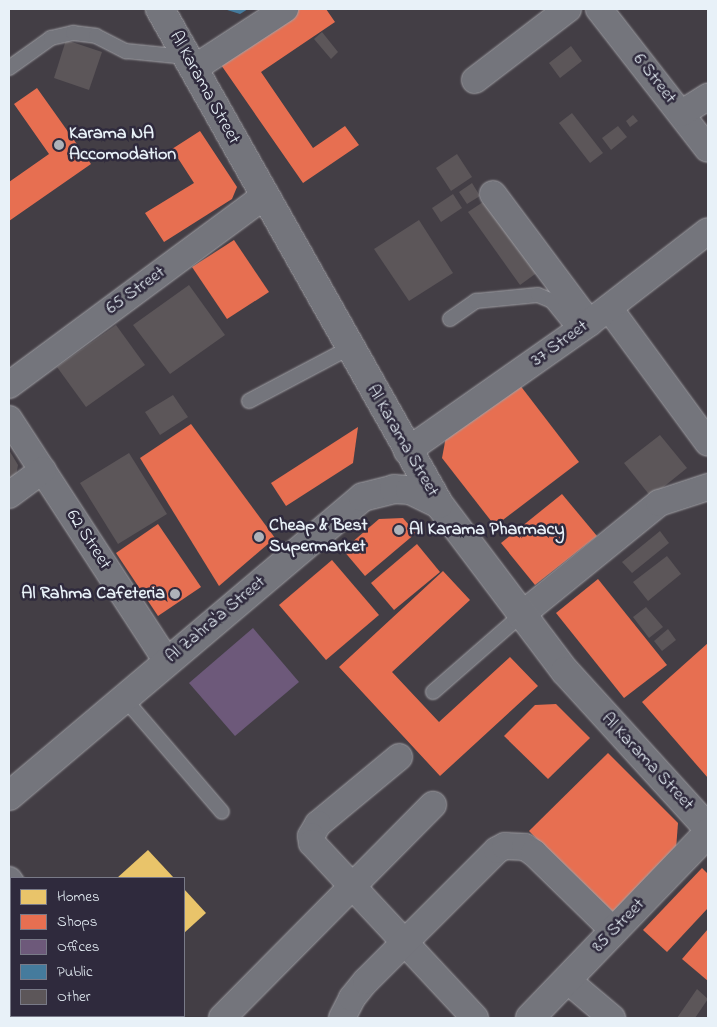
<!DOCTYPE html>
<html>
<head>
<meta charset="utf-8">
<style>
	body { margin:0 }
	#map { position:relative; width:717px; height:1027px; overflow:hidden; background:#433e45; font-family:"Indie Flower",sans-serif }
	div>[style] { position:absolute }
	.homes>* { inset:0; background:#e9c46a }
	.shops>* { inset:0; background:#e76f51 }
	.offices>* { inset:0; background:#6d597a }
	.public>* { inset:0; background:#457b9d }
	.building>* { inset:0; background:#5c5659 }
	.roads { filter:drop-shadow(0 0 1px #a0a0a5) drop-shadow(0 0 1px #a0a0a5) }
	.lane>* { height:14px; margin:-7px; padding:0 7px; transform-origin:7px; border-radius:7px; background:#74757c }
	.street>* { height:26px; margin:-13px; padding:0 13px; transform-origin:13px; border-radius:13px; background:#74757c }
	.secondary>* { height:28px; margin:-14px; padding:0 14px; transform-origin:14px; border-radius:14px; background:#74757c }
	.dots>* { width:14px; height:14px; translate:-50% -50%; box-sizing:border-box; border:2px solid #2f2a3d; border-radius:50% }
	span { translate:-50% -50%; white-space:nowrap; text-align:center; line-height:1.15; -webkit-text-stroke:5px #2f2a3d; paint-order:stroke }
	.street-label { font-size:18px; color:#e8f1f8 }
	.poi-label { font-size:18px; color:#e8f1f8; font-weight:700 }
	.left { translate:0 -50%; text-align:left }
	.right { translate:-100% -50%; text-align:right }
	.frame { position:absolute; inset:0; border:10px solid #e8f1f8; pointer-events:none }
	.legend { position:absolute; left:10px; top:877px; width:175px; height:140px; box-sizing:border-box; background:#2f2a3d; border:1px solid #797a88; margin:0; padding:6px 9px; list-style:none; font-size:15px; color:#e8f1f8 }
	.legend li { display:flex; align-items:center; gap:10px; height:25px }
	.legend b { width:25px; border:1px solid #797a88 }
</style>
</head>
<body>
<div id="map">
	<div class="homes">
		<div style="clip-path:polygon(148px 850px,174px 878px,117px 878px)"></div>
		<div style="clip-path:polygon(184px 889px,206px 913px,184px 933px)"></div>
	</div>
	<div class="shops">
		<div style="clip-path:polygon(297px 9px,326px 9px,335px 22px,261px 72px,313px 148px,345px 126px,359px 145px,303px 183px,219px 62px)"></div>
		<div style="clip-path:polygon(37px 88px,91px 164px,9px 221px,9px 182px,49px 154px,14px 104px)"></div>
		<div style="clip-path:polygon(200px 131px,237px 187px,232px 199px,164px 242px,145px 213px,194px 183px,172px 149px)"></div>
		<div style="clip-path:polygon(234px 240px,269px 292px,227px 319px,192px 267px)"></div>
		<div style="clip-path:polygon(516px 380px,579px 462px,495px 526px,442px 458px,447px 431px)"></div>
		<div style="clip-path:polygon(191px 424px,275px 538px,219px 586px,140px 458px)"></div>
		<div style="clip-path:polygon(358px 427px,353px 463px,286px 506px,271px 483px)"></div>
		<div style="clip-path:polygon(562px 494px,597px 536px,535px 585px,501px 543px)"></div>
		<div style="clip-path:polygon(403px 518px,416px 533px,365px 576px,343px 550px,379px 519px)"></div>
		<div style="clip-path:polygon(158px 524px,201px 587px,158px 616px,116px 553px)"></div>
		<div style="clip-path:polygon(417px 544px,440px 572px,394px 610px,371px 583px)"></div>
		<div style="clip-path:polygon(332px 560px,379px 615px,326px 660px,279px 605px)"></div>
		<div style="clip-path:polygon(443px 571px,470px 600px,392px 672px,439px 722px,510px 657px,538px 686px,440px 776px,339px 667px)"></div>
		<div style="clip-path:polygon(598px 579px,667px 665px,624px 698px,556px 613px)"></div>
		<div style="clip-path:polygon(708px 643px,708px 778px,642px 702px)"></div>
		<div style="clip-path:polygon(556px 704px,590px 738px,548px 779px,504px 736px,535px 705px)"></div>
		<div style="clip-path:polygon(608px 753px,678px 823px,676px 849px,611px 914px,529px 831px)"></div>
		<div style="clip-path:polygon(702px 868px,708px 874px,708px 908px,667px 952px,643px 930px)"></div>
		<div style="clip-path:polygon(708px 929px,708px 981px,682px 959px)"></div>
	</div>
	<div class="offices">
		<div style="clip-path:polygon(253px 628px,299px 682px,235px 736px,189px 683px)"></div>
	</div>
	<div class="public">
		<div style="clip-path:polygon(224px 9px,248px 9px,240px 14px)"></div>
	</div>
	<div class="building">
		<div style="clip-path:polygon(322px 32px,338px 52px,331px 59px,314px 39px)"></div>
		<div style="clip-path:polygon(66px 40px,102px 52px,89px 90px,54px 78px)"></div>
		<div style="clip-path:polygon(571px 46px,582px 61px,560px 78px,549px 63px)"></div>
		<div style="clip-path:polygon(572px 113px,603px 153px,590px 163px,559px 123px)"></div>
		<div style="clip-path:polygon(633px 115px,638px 121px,630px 127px,626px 121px)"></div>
		<div style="clip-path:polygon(618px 126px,627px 137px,611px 150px,602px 138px)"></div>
		<div style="clip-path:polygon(457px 154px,472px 177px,451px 191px,436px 168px)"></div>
		<div style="clip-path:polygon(472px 183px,480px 196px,467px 204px,459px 192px)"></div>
		<div style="clip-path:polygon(453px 194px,462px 208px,441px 222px,432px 208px)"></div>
		<div style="clip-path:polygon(486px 200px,538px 272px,520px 285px,468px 212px)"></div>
		<div style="clip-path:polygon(419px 220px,453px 273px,409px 301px,374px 249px)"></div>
		<div style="clip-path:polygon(189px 285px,225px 335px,170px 374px,133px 325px)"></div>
		<div style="clip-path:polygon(116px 325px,145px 365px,86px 407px,57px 367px)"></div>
		<div style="clip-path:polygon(173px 395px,188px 417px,160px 435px,145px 412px)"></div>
		<div style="clip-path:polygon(660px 435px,687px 468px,651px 497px,624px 463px)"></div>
		<div style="clip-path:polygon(9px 450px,18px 465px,15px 481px,9px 485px)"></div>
		<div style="clip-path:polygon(129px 453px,167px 514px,118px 544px,80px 483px)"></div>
		<div style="clip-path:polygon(660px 531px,669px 543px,632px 573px,622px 562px)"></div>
		<div style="clip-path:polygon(667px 556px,681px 574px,648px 601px,633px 582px)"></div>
		<div style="clip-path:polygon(646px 607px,663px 627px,649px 638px,633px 617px)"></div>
		<div style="clip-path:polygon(668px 629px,676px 640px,662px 651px,654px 641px)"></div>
		<div style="clip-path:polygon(9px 908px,11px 912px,9px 973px)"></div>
		<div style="clip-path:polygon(697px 989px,708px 999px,695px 1018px,677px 1018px)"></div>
	</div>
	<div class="roads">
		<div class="lane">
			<div style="left:9px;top:68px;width:52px;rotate:-35.5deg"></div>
			<div style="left:51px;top:38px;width:23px;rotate:-13deg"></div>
			<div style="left:73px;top:33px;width:23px;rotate:7deg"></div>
			<div style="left:96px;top:36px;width:34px;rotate:27deg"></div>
			<div style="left:126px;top:51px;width:60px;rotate:5.7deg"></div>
			<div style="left:450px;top:319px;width:32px;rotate:-35deg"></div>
			<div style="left:476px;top:301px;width:62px;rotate:-5.5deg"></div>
			<div style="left:538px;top:295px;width:15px;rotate:23deg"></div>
			<div style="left:552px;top:301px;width:38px;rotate:51deg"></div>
			<div style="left:249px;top:401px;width:113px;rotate:-27.9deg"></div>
			<div style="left:433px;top:692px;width:116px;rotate:-41.1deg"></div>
			<div style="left:124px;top:698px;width:150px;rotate:49.3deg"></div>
		</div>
		<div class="street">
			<div style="left:599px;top:9px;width:177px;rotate:52.1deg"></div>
			<div style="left:193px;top:69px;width:110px;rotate:-33.1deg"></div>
			<div style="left:475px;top:80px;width:117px;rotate:-37.4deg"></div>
			<div style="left:682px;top:113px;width:31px;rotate:-32deg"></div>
			<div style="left:493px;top:194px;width:161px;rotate:53.3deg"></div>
			<div style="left:609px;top:308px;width:167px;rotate:53.7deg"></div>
			<div style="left:9px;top:385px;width:317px;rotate:-36.5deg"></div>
			<div style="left:9px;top:419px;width:289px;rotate:56.9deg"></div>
			<div style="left:407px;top:451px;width:223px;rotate:-35.1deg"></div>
			<div style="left:589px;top:323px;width:150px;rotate:-37.7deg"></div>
			<div style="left:9px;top:495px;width:42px;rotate:-36.3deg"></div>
			<div style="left:520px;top:616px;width:179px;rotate:-39.1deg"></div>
			<div style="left:659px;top:503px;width:52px;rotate:-18.1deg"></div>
			<div style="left:399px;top:757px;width:105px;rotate:140.4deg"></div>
			<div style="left:318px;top:824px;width:14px;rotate:120deg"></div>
			<div style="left:311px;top:836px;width:7px;rotate:82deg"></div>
			<div style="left:312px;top:843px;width:239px;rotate:47deg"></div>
			<div style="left:9px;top:880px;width:4px;rotate:56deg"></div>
			<div style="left:567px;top:980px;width:59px;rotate:40.2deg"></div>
			<div style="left:142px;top:1016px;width:4px;rotate:34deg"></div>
			<div style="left:222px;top:1018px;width:300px;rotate:-45.3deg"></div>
			<div style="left:342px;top:1018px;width:22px;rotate:-63deg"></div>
			<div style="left:352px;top:998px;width:22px;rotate:-51deg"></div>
			<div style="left:366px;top:981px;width:185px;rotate:-45deg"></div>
			<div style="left:497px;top:850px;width:9px;rotate:-27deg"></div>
			<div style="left:505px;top:846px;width:20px;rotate:3deg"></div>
			<div style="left:525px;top:847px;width:11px;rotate:34deg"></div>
			<div style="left:534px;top:853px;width:112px;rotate:44.3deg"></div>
		</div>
		<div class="secondary">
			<div style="left:160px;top:9px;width:568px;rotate:60.59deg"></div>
			<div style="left:439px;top:504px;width:209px;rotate:53deg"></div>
			<div style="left:565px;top:671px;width:212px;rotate:47.7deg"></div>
			<div style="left:9px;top:796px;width:463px;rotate:-40.2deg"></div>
			<div style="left:363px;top:497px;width:32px;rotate:-14deg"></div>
			<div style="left:394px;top:489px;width:16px;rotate:4deg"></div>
			<div style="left:410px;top:490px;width:32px;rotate:26deg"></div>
			<div style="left:530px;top:1018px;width:257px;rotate:-46.1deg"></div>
		</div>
	</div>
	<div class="dots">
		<div style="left:59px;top:145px;background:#aeb2b9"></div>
		<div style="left:399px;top:530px;background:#aeb2b9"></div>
		<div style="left:259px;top:537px;background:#aeb2b9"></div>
		<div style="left:175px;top:594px;background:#aeb2b9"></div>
	</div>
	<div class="street-label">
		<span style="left:654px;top:79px;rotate:52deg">6 Street</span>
		<span style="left:204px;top:88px;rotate:61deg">Al Karama Street</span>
		<span style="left:136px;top:291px;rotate:-36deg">65 Street</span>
		<span style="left:560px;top:344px;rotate:-36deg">37 Street</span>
		<span style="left:402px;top:441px;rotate:60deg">Al Karama Street</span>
		<span style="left:88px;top:540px;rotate:57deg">62 Street</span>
		<span style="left:216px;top:620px;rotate:-40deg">Al Zahra'a Street</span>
		<span style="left:647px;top:762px;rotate:47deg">Al Karama Street</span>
		<span style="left:619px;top:926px;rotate:-46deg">85 Street</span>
	</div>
	<div class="poi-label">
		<span class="left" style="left:69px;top:145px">Karama NA<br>Accomodation</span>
		<span class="left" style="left:269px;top:537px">Cheap &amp; Best<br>Supermarket</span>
		<span class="left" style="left:409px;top:530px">Al Karama Pharmacy</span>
		<span class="right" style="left:165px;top:594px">Al Rahma Cafeteria</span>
	</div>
	<div class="frame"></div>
	<ul class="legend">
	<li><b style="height:14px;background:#e9c46a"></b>Homes</li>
	<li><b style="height:14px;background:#e76f51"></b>Shops</li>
	<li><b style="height:14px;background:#6d597a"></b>Offices</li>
	<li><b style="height:14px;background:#457b9d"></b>Public</li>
	<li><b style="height:14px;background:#5c5659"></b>Other</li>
	</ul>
</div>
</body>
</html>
